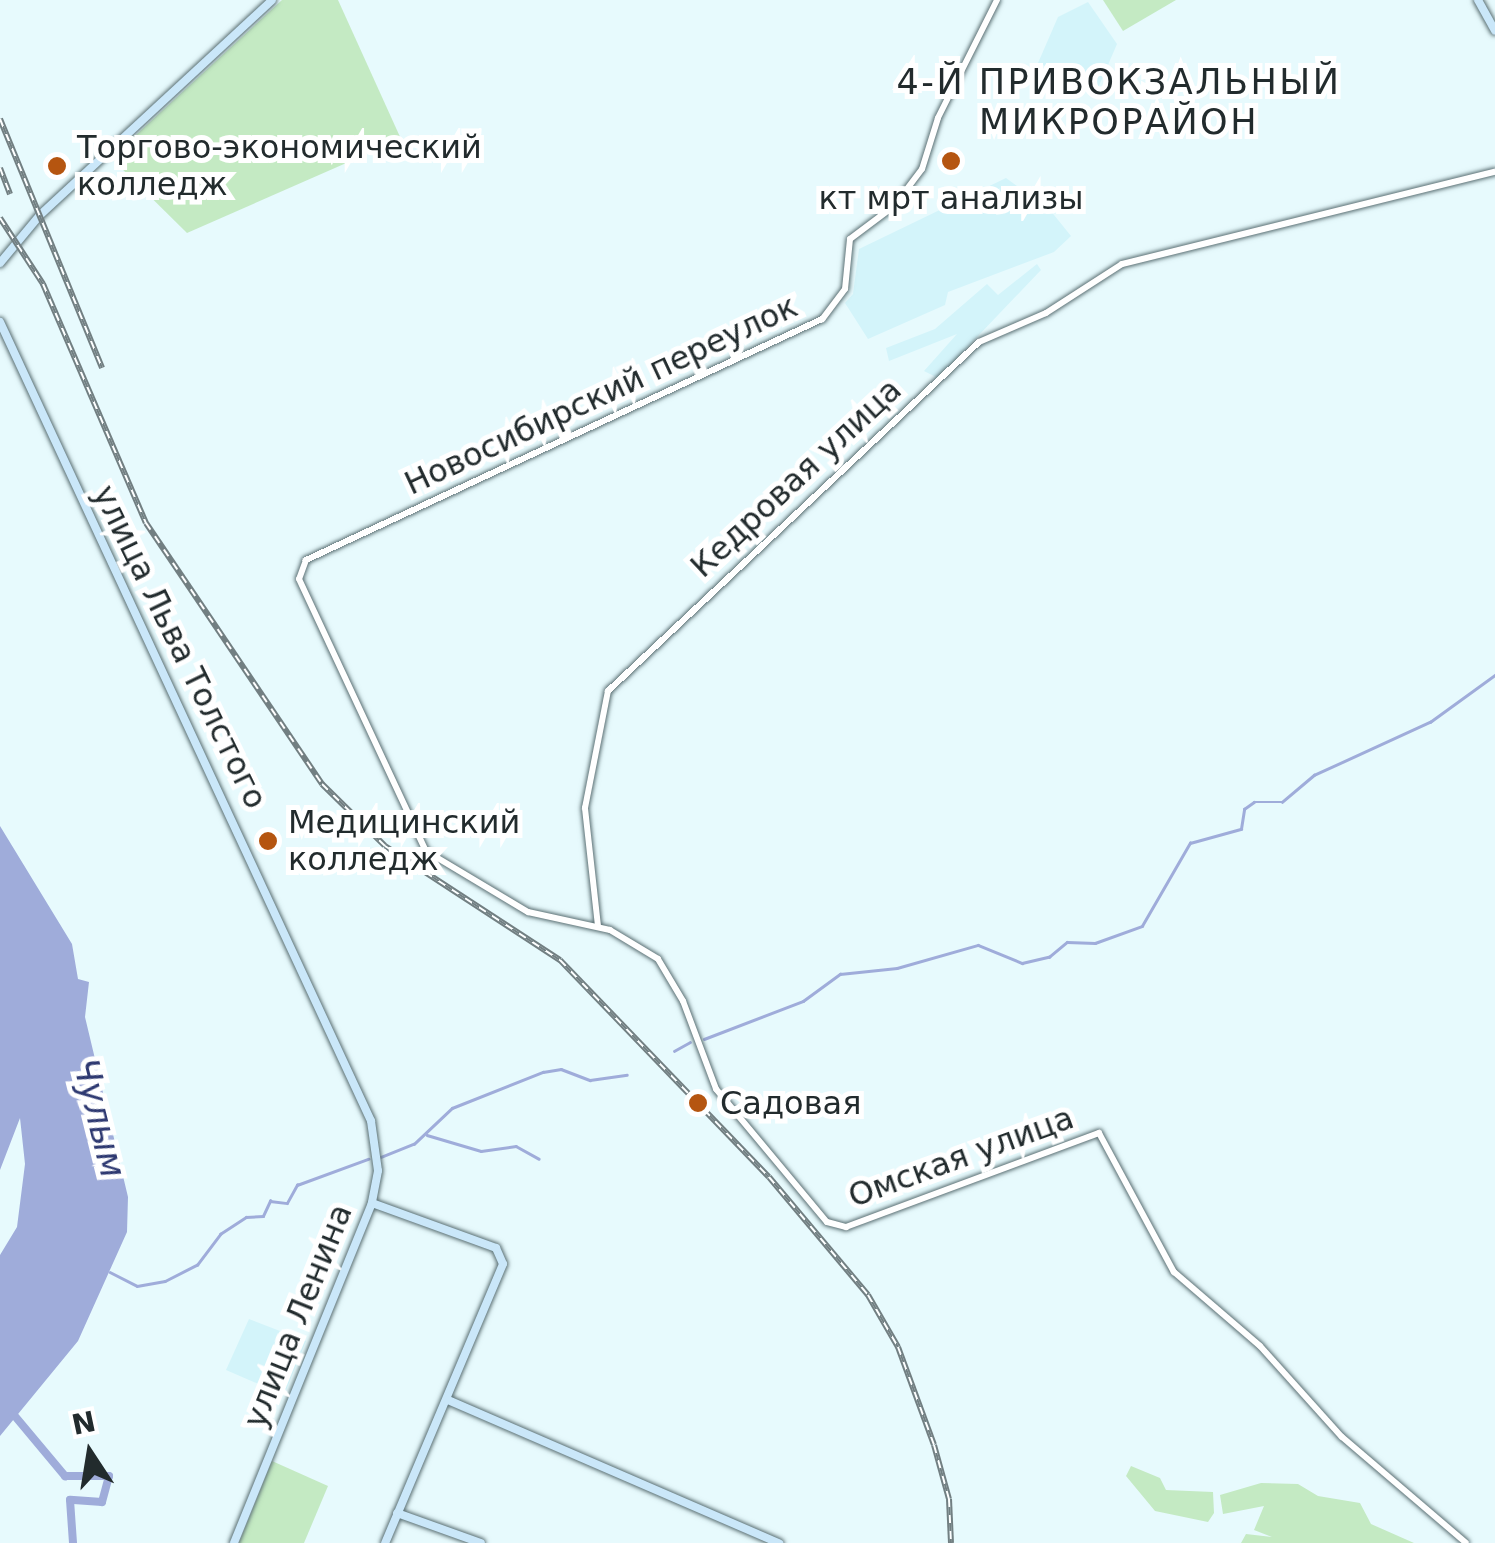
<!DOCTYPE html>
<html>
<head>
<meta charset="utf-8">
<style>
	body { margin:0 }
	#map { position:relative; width:1495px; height:1543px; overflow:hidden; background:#e7fafd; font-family:"DejaVu Sans",sans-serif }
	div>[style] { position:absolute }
	.built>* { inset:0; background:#d3f4fa }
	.green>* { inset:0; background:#c4eac3 }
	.water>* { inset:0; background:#9facda }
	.stream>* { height:2.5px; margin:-1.25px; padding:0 1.25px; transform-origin:1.25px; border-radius:1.25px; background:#9facda }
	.river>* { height:8px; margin:-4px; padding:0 4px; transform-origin:4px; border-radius:4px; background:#9facda }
	.roads { filter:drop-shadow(0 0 2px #5b7074) drop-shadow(0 0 2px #5b7074) }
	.tertiary>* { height:6px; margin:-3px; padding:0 3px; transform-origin:3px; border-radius:3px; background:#fff }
	.secondary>* { height:8px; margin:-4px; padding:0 4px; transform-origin:4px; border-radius:4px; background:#cae7f9 }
	.rail>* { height:6px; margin-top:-3px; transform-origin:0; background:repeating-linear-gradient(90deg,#fff 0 8px,#727f82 0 16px); box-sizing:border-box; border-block:2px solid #727f82 }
	.dots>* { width:28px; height:28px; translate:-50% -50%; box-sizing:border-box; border:5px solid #fff; border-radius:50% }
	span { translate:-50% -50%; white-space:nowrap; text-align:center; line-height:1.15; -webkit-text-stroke:10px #fff; paint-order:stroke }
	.poi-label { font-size:32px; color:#222b2d }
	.left { translate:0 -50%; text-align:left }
	.street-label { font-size:32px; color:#222b2d }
	.neighbourhood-label { font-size:35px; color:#222b2d; letter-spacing:2.5px }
	.water-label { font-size:35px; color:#2e3971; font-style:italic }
	.north { position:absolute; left:40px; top:1403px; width:100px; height:100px; -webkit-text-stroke:8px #fff; paint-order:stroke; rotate:348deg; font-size:28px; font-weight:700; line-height:40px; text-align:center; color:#222b2d }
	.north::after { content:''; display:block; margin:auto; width:35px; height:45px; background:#222b2d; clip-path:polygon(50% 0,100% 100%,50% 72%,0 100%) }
</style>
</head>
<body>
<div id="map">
	<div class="built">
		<div style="clip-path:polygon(1088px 2px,1117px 44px,1098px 88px,1038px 63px,1058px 17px)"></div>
		<div style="clip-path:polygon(1006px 178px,1050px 210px,1071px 236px,1054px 252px,948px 292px,945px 305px,868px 339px,845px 303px,853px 294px,859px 249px)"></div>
		<div style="clip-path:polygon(1037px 264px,1041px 270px,938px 378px,924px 371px,957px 334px,889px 361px,886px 348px,935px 329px,987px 284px,998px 295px)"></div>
		<div style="clip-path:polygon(249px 1319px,306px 1341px,284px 1395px,226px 1370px)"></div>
	</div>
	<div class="green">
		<div style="clip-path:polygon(282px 0,338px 0,401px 139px,187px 233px,111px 158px)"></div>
		<div style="clip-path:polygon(1103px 0,1176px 0,1123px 31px)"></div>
		<div style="clip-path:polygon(272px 1461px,328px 1486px,304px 1543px,239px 1543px)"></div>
		<div style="clip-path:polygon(1131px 1466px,1160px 1478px,1166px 1490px,1213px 1492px,1214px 1513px,1208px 1522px,1155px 1511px,1126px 1476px)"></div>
		<div style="clip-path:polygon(1261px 1483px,1298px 1484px,1318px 1496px,1360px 1503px,1371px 1524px,1414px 1543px,1241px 1543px,1246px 1534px,1272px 1537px,1254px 1530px,1264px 1506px,1223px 1514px,1220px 1495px)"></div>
	</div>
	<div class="water">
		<div style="clip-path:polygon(0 826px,72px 944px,78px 979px,89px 982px,85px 1017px,128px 1197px,127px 1232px,78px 1341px,0 1436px,0 1255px,17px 1227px,25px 1164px,20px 1118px,0 1170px)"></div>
	</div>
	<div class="stream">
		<div style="left:704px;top:1039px;width:106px;rotate:-21deg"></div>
		<div style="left:803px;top:1001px;width:46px;rotate:-36.1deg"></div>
		<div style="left:840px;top:974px;width:57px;rotate:-6deg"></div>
		<div style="left:897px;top:968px;width:84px;rotate:-15.9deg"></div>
		<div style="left:978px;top:945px;width:48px;rotate:22.2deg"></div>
		<div style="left:1022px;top:963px;width:28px;rotate:-13deg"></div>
		<div style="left:1049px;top:957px;width:23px;rotate:-40deg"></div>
		<div style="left:1067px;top:942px;width:28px;rotate:2deg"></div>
		<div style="left:1095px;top:943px;width:50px;rotate:-19.9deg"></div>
		<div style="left:1142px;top:926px;width:96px;rotate:-60deg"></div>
		<div style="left:1190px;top:843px;width:53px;rotate:-15.4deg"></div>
		<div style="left:1241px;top:829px;width:20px;rotate:-81deg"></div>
		<div style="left:1244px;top:809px;width:12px;rotate:-35deg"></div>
		<div style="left:1254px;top:802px;width:28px"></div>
		<div style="left:1282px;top:802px;width:42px;rotate:-40.2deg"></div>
		<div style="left:1314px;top:775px;width:128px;rotate:-24.6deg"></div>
		<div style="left:1430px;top:722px;width:80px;rotate:-35.9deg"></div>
		<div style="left:674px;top:1051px;width:18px;rotate:-29deg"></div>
		<div style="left:427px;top:1135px;width:56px;rotate:16.5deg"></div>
		<div style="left:481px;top:1151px;width:35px;rotate:-8deg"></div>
		<div style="left:516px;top:1146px;width:26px;rotate:29deg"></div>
		<div style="left:381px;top:1157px;width:35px;rotate:-22deg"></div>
		<div style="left:414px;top:1144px;width:52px;rotate:-43.5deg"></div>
		<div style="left:452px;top:1108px;width:98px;rotate:-21.6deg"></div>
		<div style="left:543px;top:1072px;width:18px;rotate:-9deg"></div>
		<div style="left:561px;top:1069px;width:31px;rotate:21deg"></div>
		<div style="left:590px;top:1080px;width:37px;rotate:-8deg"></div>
		<div style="left:110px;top:1272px;width:30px;rotate:27deg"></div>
		<div style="left:137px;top:1286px;width:28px;rotate:-10deg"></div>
		<div style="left:165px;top:1281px;width:36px;rotate:-27deg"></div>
		<div style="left:197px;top:1265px;width:39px;rotate:-53deg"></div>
		<div style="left:220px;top:1234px;width:31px;rotate:-33deg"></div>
		<div style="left:246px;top:1217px;width:17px;rotate:-3deg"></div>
		<div style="left:263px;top:1216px;width:17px;rotate:-65deg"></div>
		<div style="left:270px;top:1201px;width:17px;rotate:7deg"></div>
		<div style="left:287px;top:1203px;width:21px;rotate:-61deg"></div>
		<div style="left:297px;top:1185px;width:76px;rotate:-20.1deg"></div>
	</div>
	<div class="river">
		<div style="left:14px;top:1415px;width:80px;rotate:50.1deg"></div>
		<div style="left:65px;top:1476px;width:44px"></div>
		<div style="left:109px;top:1476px;width:27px;rotate:105deg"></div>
		<div style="left:102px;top:1502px;width:32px;rotate:-176deg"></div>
		<div style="left:70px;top:1500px;width:43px;rotate:86deg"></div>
	</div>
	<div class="roads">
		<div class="tertiary">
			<div style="left:997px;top:0;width:132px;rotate:116.6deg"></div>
			<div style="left:938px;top:118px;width:53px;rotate:107.4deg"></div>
			<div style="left:922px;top:169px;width:46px;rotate:127.1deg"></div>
			<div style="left:894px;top:206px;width:55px;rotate:143.1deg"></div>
			<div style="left:850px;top:239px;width:50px;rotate:95.7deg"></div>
			<div style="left:845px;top:289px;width:38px;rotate:127deg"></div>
			<div style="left:822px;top:319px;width:570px;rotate:154.96deg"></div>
			<div style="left:306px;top:560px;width:20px;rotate:110deg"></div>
			<div style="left:299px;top:579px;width:300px;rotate:65deg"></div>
			<div style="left:426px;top:851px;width:119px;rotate:30.9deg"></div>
			<div style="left:528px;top:912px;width:84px;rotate:12.4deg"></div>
			<div style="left:610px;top:930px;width:56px;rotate:31.1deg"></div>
			<div style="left:658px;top:959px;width:49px;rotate:59.2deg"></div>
			<div style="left:683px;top:1001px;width:94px;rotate:69.4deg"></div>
			<div style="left:716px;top:1089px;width:173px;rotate:50.2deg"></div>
			<div style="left:827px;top:1222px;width:20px;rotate:15deg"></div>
			<div style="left:846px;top:1227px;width:270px;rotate:-20.4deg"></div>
			<div style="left:1099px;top:1133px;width:158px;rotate:61.7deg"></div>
			<div style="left:1174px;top:1272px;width:113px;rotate:40.7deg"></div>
			<div style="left:1260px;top:1346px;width:122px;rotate:48deg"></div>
			<div style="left:1342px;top:1437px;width:163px;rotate:40.5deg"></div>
			<div style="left:598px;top:926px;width:119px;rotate:-96.3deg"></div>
			<div style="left:585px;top:808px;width:119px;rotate:-78.9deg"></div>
			<div style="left:608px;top:691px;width:509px;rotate:-43.25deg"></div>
			<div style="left:979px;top:342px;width:73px;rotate:-23.4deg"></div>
			<div style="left:1046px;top:313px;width:90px;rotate:-32.8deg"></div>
			<div style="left:1122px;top:264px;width:384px;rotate:-13.9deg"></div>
		</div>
		<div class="secondary">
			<div style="left:1478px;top:0;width:35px;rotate:61deg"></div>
			<div style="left:0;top:263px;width:62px;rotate:-50.2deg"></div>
			<div style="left:40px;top:215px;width:316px;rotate:-42.8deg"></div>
			<div style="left:0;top:322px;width:881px;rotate:65.09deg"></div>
			<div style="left:371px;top:1121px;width:50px;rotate:82deg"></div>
			<div style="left:378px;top:1171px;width:33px;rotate:101deg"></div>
			<div style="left:372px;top:1203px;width:367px;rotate:112.1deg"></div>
			<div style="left:372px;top:1203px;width:132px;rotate:19.9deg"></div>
			<div style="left:496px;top:1248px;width:17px;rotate:66deg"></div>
			<div style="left:503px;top:1264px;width:303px;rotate:112.9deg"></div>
			<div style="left:448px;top:1400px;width:361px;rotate:23.4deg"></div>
			<div style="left:397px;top:1513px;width:89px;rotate:19.7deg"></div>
		</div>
	</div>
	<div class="rail">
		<div style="left:0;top:119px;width:269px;rotate:67.7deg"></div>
		<div style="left:0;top:168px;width:28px;rotate:69deg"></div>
		<div style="left:0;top:218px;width:79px;rotate:56.9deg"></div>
		<div style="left:43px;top:284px;width:260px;rotate:66.7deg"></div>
		<div style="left:146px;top:523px;width:315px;rotate:56deg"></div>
		<div style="left:322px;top:784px;width:88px;rotate:44.5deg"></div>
		<div style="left:385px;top:846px;width:209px;rotate:33.1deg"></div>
		<div style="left:560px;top:960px;width:301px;rotate:46.1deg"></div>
		<div style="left:769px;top:1177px;width:154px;rotate:50deg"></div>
		<div style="left:868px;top:1295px;width:60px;rotate:60deg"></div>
		<div style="left:898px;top:1347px;width:104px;rotate:69.8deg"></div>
		<div style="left:934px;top:1445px;width:56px;rotate:74.5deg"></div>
		<div style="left:949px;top:1499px;width:44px;rotate:87.4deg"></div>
	</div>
	<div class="dots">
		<div style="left:951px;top:161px;background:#b55510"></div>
		<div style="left:57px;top:166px;background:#b55510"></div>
		<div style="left:268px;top:841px;background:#b55510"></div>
		<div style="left:698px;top:1103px;background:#b55510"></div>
	</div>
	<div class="poi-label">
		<span class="left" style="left:77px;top:166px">Торгово-экономический<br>колледж</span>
		<span style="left:951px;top:198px">кт мрт анализы</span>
		<span class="left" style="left:288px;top:841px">Медицинский<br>колледж</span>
		<span class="left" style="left:720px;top:1103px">Садовая</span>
	</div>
	<div class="street-label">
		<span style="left:601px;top:395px;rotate:-25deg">Новосибирский переулок</span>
		<span style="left:796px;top:478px;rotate:-43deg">Кедровая улица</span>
		<span style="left:180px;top:647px;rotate:64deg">улица Льва Толстого</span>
		<span style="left:961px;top:1157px;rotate:-20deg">Омская улица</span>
		<span style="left:298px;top:1316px;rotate:-68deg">улица Ленина</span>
	</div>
	<div class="neighbourhood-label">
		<span style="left:1119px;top:102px">4-Й ПРИВОКЗАЛЬНЫЙ<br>МИКРОРАЙОН</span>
	</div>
	<div class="water-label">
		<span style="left:99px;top:1118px;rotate:76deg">Чулым</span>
	</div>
	<div class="north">N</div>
</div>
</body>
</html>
